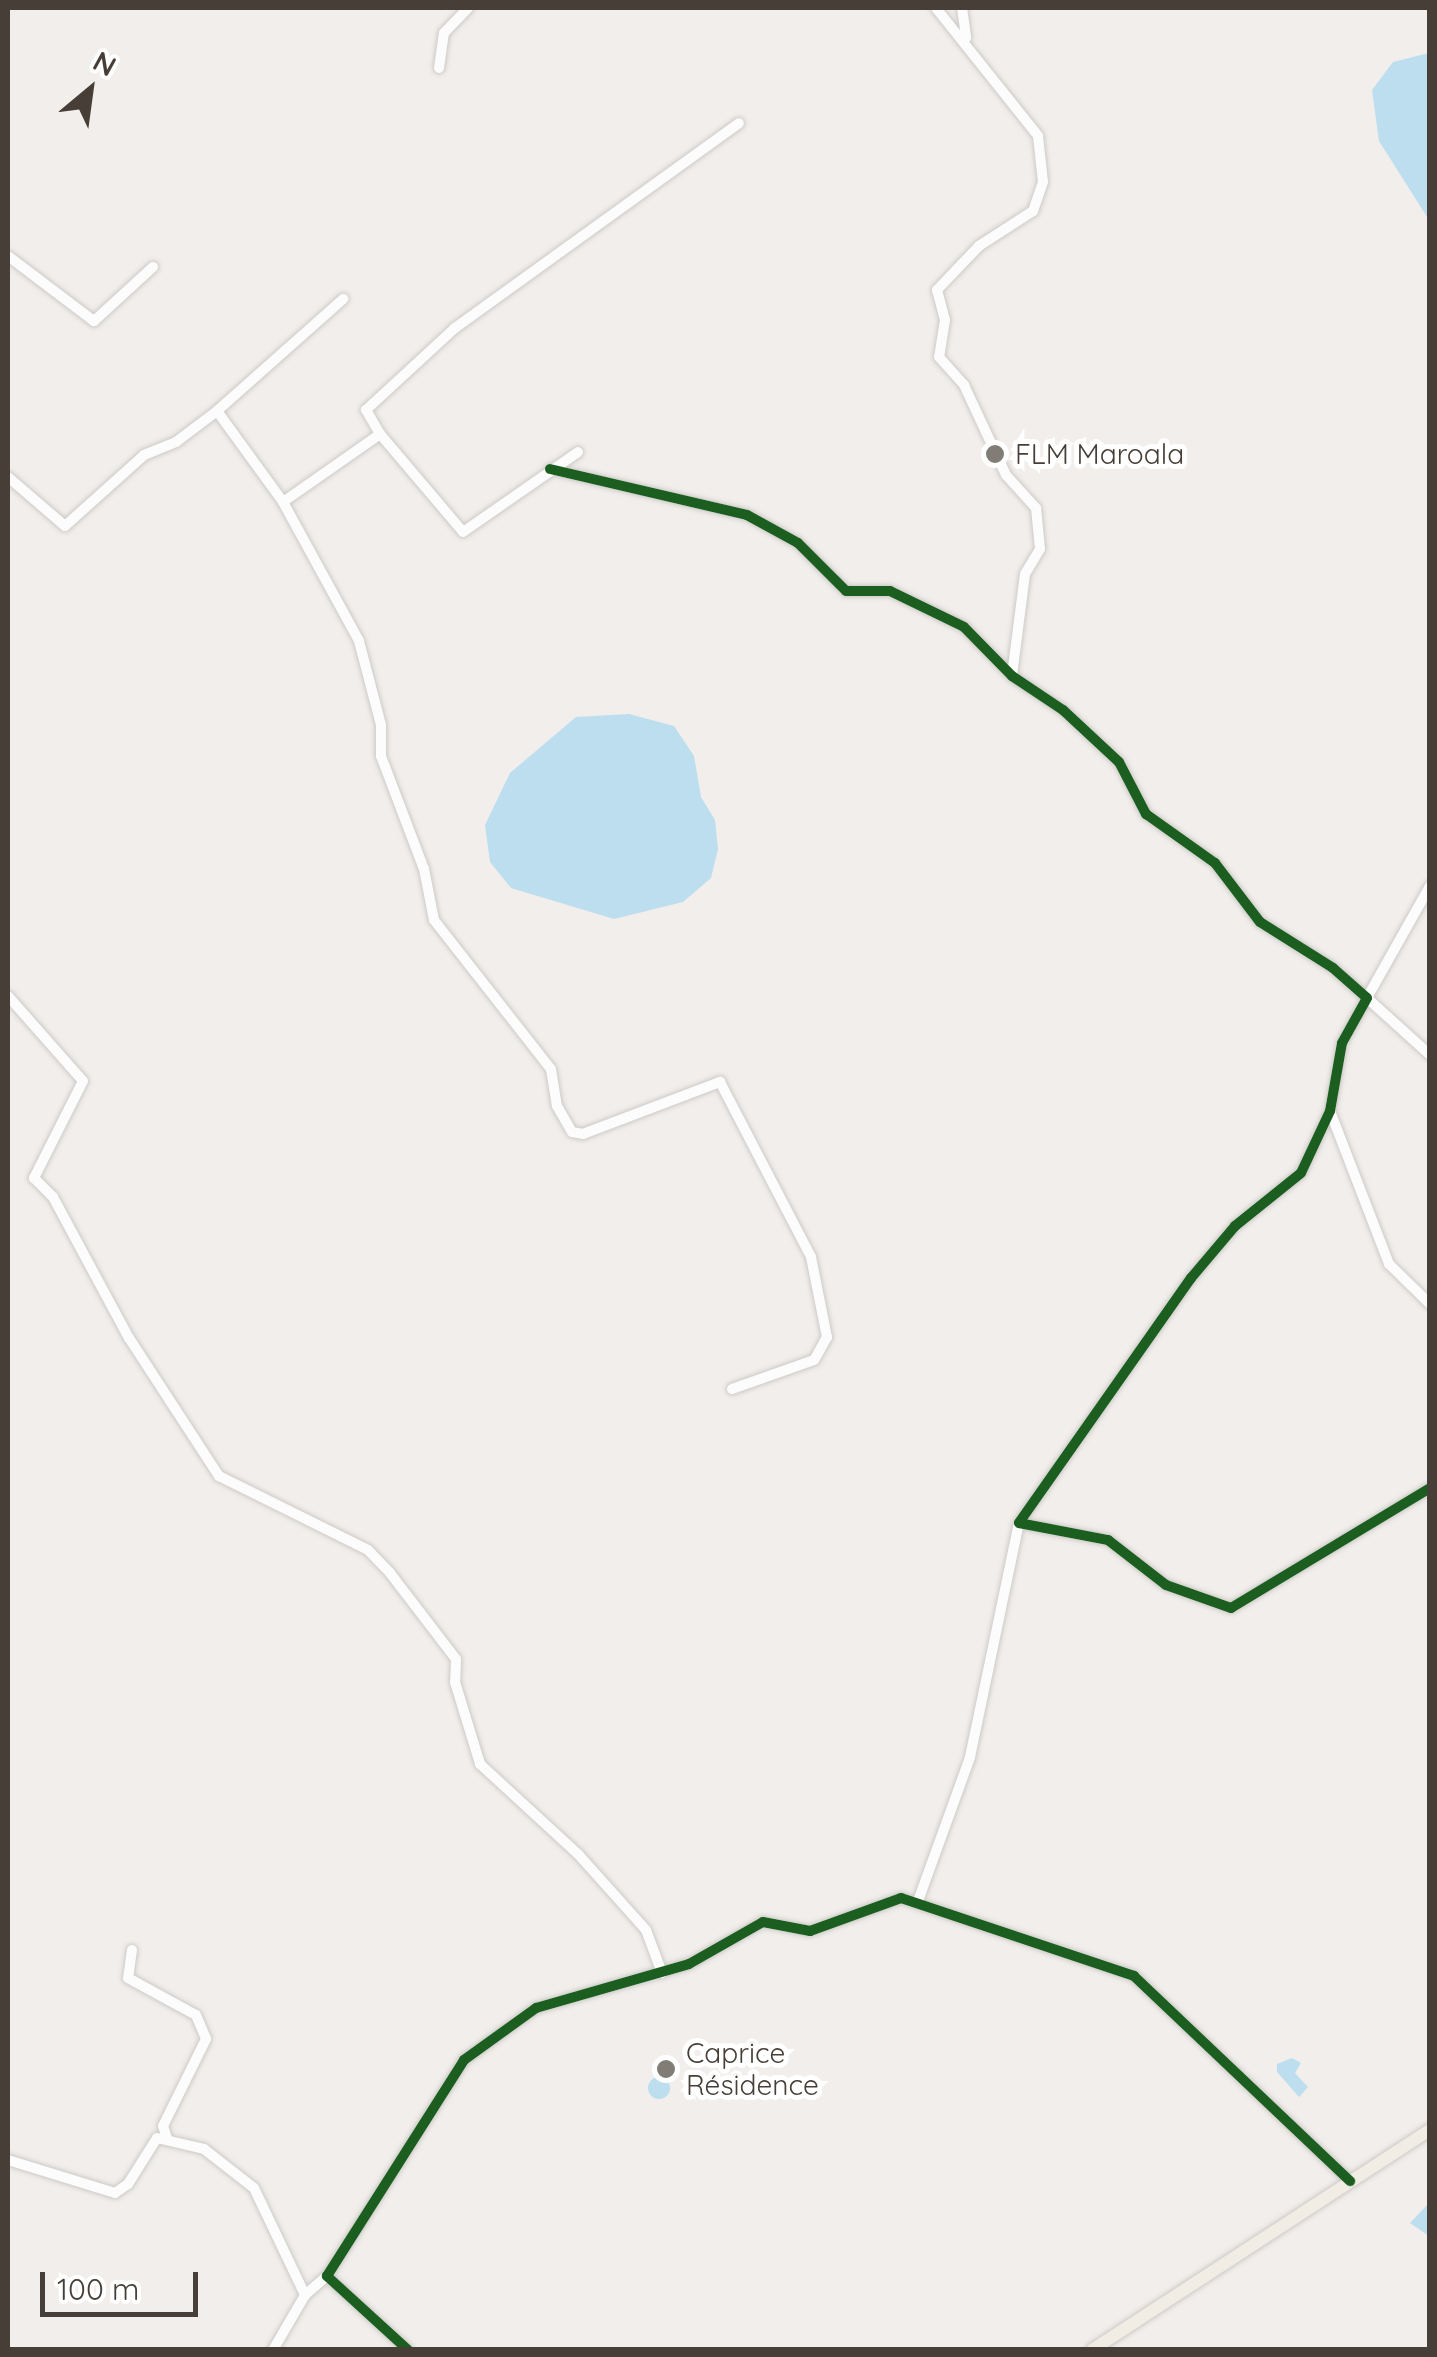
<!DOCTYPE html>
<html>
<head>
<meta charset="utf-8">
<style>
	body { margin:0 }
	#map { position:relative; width:1437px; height:2357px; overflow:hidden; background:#f1eeeb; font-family:Quicksand,sans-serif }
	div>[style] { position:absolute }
	.water>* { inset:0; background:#bcdeee }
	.round { border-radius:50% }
	.roads { filter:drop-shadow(0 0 2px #cdcac7) drop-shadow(0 0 2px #cdcac7) }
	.minor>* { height:10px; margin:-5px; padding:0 5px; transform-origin:5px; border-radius:5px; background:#fdfcfc }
	.major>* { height:12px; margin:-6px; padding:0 6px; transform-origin:6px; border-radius:6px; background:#f1ece4 }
	.cycleway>* { height:10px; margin:-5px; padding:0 5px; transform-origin:5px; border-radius:5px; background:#1b5e20 }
	.dots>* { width:28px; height:28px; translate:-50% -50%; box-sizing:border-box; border:5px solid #fff; border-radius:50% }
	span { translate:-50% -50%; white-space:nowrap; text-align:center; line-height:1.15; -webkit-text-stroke:10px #fff; paint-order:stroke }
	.poi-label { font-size:28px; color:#473f37 }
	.left { translate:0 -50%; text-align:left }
	.frame { position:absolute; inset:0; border:10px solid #473f37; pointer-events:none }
	.north { position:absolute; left:40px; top:40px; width:100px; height:100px; -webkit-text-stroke:8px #fff; paint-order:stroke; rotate:29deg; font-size:28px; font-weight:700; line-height:40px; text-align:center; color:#473f37 }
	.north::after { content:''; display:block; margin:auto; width:35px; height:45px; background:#473f37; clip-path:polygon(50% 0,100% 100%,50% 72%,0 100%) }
	.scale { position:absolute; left:40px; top:2272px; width:158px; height:45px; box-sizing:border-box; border:5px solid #473f37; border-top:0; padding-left:12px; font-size:30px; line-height:35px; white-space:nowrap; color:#473f37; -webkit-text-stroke:8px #fff; paint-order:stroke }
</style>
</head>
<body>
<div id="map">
	<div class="water">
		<div style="clip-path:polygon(1429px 53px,1430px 53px,1429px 220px,1379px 141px,1372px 90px,1393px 62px)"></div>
		<div style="clip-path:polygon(629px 714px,674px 726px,694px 756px,701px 797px,715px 820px,718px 849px,711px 878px,683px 902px,614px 919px,511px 888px,490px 862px,485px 825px,510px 773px,576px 717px)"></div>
		<div style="clip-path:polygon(1292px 2058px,1301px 2063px,1295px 2073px,1308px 2087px,1299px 2097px,1277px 2072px,1277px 2064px)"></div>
		<div class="round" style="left:648px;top:2077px;width:22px;height:22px"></div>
		<div style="clip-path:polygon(1429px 2203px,1429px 2236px,1410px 2223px)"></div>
	</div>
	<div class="roads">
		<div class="minor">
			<div style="left:936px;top:8px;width:164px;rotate:51.4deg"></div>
			<div style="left:1038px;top:136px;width:46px;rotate:83.8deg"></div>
			<div style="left:1043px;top:182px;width:31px;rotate:109deg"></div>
			<div style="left:1033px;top:211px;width:64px;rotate:147.1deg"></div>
			<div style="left:979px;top:246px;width:61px;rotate:133.7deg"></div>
			<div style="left:937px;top:290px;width:31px;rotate:75deg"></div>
			<div style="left:945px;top:320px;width:37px;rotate:99deg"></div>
			<div style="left:939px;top:357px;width:38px;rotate:48deg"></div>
			<div style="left:964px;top:385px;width:99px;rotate:65deg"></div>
			<div style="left:1006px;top:475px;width:45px;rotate:47.7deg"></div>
			<div style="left:1036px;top:508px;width:41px;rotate:84.4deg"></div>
			<div style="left:1040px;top:549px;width:29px;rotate:121deg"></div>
			<div style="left:1025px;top:574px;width:103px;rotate:97.3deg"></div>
			<div style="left:962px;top:8px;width:30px;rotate:82deg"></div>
			<div style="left:439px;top:68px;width:35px;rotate:-82deg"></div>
			<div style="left:444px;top:33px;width:35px;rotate:-46deg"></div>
			<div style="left:8px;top:256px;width:108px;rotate:37.1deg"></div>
			<div style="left:94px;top:321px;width:80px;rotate:-42.5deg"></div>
			<div style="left:217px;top:411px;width:112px;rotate:54deg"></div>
			<div style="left:283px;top:502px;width:118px;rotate:-35deg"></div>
			<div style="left:380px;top:434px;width:128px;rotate:49.7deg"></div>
			<div style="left:463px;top:532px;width:140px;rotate:-34.8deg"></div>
			<div style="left:380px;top:434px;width:28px;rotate:-120deg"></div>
			<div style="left:366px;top:410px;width:121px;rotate:-42.7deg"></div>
			<div style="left:455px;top:328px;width:350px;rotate:-35.8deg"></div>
			<div style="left:550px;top:469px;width:202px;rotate:13.1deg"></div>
			<div style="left:747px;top:515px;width:58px;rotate:28.8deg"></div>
			<div style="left:798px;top:543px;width:68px;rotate:45deg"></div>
			<div style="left:846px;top:591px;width:44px"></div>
			<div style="left:890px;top:591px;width:82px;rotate:25.9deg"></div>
			<div style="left:964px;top:627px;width:69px;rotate:45.6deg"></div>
			<div style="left:1012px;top:676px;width:61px;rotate:33.7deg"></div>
			<div style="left:1063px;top:710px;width:76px;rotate:42.9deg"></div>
			<div style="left:1119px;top:762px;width:59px;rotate:62.6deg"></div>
			<div style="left:1146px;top:814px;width:85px;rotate:35.4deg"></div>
			<div style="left:1215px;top:863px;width:74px;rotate:52.7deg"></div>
			<div style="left:1260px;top:922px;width:86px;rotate:32.2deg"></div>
			<div style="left:1333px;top:968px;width:45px;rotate:41.4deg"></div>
			<div style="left:1367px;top:998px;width:51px;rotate:119.1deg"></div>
			<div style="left:1342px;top:1043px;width:69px;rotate:100deg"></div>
			<div style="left:1330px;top:1111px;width:68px;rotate:115.1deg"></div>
			<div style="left:1301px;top:1173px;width:85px;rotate:141.2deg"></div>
			<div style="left:1235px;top:1226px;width:68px;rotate:130.2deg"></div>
			<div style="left:1191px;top:1278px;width:299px;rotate:125.1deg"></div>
			<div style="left:1019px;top:1523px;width:91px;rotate:10.8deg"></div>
			<div style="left:1108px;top:1540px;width:73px;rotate:37.8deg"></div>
			<div style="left:1166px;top:1585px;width:69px;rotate:19.5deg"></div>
			<div style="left:1231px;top:1608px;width:232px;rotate:-31.1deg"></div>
			<div style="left:8px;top:477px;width:75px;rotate:40.7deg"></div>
			<div style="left:65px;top:526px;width:106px;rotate:-41.9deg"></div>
			<div style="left:144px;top:455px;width:35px;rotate:-22deg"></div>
			<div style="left:176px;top:442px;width:51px;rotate:-37.1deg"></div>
			<div style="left:217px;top:411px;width:169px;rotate:-41.6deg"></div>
			<div style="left:283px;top:502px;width:158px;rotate:61.3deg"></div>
			<div style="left:359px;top:641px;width:87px;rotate:75.3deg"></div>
			<div style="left:381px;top:725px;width:31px;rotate:90deg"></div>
			<div style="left:381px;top:756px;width:121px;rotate:69.2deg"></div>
			<div style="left:424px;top:869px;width:52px;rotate:78.9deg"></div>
			<div style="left:434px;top:920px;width:189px;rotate:51.9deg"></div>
			<div style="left:551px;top:1069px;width:37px;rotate:81deg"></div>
			<div style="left:557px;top:1106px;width:30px;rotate:60deg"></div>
			<div style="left:572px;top:1132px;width:11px;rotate:10deg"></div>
			<div style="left:583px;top:1134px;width:147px;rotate:-20.8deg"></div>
			<div style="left:720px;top:1082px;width:197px;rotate:62.5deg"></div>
			<div style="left:811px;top:1257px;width:82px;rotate:78.7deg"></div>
			<div style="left:827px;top:1337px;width:26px;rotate:119deg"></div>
			<div style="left:814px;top:1360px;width:87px;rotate:160.5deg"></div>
			<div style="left:1430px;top:886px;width:129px;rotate:119.4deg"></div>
			<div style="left:1367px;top:998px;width:85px;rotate:42.1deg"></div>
			<div style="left:8px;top:996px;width:113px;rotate:48.6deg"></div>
			<div style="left:83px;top:1081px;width:109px;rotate:116.8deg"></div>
			<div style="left:34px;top:1178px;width:27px;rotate:45deg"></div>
			<div style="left:53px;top:1197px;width:160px;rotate:61.7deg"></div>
			<div style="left:129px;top:1338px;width:165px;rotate:56.9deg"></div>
			<div style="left:219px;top:1476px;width:166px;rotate:26.4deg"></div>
			<div style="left:368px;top:1550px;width:32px;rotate:46deg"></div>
			<div style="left:390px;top:1573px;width:108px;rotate:52.5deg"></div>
			<div style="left:456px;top:1659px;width:23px;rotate:92deg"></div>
			<div style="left:455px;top:1682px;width:86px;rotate:73deg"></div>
			<div style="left:480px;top:1764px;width:133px;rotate:42.6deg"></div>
			<div style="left:578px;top:1854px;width:102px;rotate:48.2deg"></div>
			<div style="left:646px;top:1930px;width:46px;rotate:69.6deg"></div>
			<div style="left:1330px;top:1111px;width:164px;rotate:68.9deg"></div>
			<div style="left:1389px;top:1264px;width:57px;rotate:44.3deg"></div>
			<div style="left:918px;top:1901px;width:153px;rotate:-70.1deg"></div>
			<div style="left:970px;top:1757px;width:239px;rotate:-78.2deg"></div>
			<div style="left:132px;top:1950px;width:28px;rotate:98deg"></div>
			<div style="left:128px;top:1978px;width:77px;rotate:28.6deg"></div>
			<div style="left:196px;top:2015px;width:26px;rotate:67deg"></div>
			<div style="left:206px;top:2039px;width:97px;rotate:116.3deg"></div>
			<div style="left:163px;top:2126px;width:13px;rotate:72deg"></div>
			<div style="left:8px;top:2160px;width:112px;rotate:17.1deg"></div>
			<div style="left:115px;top:2193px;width:16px;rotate:-35deg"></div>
			<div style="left:128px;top:2184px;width:54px;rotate:-57.8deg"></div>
			<div style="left:157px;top:2138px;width:48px;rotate:13.2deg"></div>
			<div style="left:204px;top:2149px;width:63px;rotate:38deg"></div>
			<div style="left:254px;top:2188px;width:119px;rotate:64.5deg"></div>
			<div style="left:273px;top:2350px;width:64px;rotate:-59.8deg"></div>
			<div style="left:305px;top:2295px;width:29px;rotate:-41deg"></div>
			<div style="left:408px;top:2350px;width:110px;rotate:-137.6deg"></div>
			<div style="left:327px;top:2276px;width:256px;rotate:-57.6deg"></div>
			<div style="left:464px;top:2060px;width:89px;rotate:-35.8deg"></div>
			<div style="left:536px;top:2008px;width:159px;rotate:-16deg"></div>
			<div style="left:689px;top:1964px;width:85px;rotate:-29.6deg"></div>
			<div style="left:763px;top:1922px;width:48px;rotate:10.8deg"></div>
			<div style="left:810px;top:1931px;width:97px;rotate:-19.9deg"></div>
			<div style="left:901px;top:1898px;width:246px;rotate:18.5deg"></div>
			<div style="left:1134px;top:1976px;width:298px;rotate:43.5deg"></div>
		</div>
		<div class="major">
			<div style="left:1092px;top:2350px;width:403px;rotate:-33.1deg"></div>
		</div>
	</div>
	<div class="cycleway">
		<div style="left:550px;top:469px;width:202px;rotate:13.1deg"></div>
		<div style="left:747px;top:515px;width:58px;rotate:28.8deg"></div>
		<div style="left:798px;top:543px;width:68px;rotate:45deg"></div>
		<div style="left:846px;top:591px;width:44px"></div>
		<div style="left:890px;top:591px;width:82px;rotate:25.9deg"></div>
		<div style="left:964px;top:627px;width:69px;rotate:45.6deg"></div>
		<div style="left:1012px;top:676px;width:61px;rotate:33.7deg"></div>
		<div style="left:1063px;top:710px;width:76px;rotate:42.9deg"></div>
		<div style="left:1119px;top:762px;width:59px;rotate:62.6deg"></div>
		<div style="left:1146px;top:814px;width:85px;rotate:35.4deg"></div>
		<div style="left:1215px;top:863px;width:74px;rotate:52.7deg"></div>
		<div style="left:1260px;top:922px;width:86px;rotate:32.2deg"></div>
		<div style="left:1333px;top:968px;width:45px;rotate:41.4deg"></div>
		<div style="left:1367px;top:998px;width:51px;rotate:119.1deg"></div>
		<div style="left:1342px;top:1043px;width:69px;rotate:100deg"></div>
		<div style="left:1330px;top:1111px;width:68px;rotate:115.1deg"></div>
		<div style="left:1301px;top:1173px;width:85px;rotate:141.2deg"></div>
		<div style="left:1235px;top:1226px;width:68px;rotate:130.2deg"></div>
		<div style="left:1191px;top:1278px;width:299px;rotate:125.1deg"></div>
		<div style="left:1019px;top:1523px;width:91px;rotate:10.8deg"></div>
		<div style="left:1108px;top:1540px;width:73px;rotate:37.8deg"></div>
		<div style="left:1166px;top:1585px;width:69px;rotate:19.5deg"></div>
		<div style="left:1231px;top:1608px;width:232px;rotate:-31.1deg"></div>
		<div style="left:408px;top:2350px;width:110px;rotate:-137.6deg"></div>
		<div style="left:327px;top:2276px;width:256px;rotate:-57.6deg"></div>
		<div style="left:464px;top:2060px;width:89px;rotate:-35.8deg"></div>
		<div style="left:536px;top:2008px;width:159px;rotate:-16deg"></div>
		<div style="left:689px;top:1964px;width:85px;rotate:-29.6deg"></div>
		<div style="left:763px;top:1922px;width:48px;rotate:10.8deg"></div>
		<div style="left:810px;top:1931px;width:97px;rotate:-19.9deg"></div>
		<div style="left:901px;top:1898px;width:246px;rotate:18.5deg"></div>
		<div style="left:1134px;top:1976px;width:298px;rotate:43.5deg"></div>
	</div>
	<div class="dots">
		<div style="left:995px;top:454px;background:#827c76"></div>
		<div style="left:666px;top:2069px;background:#827c76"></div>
	</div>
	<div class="poi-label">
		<span class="left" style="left:1015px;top:454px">FLM Maroala</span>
		<span class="left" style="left:686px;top:2069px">Caprice<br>Résidence</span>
	</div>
	<div class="frame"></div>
	<div class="north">N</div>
	<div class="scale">100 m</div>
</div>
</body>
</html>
